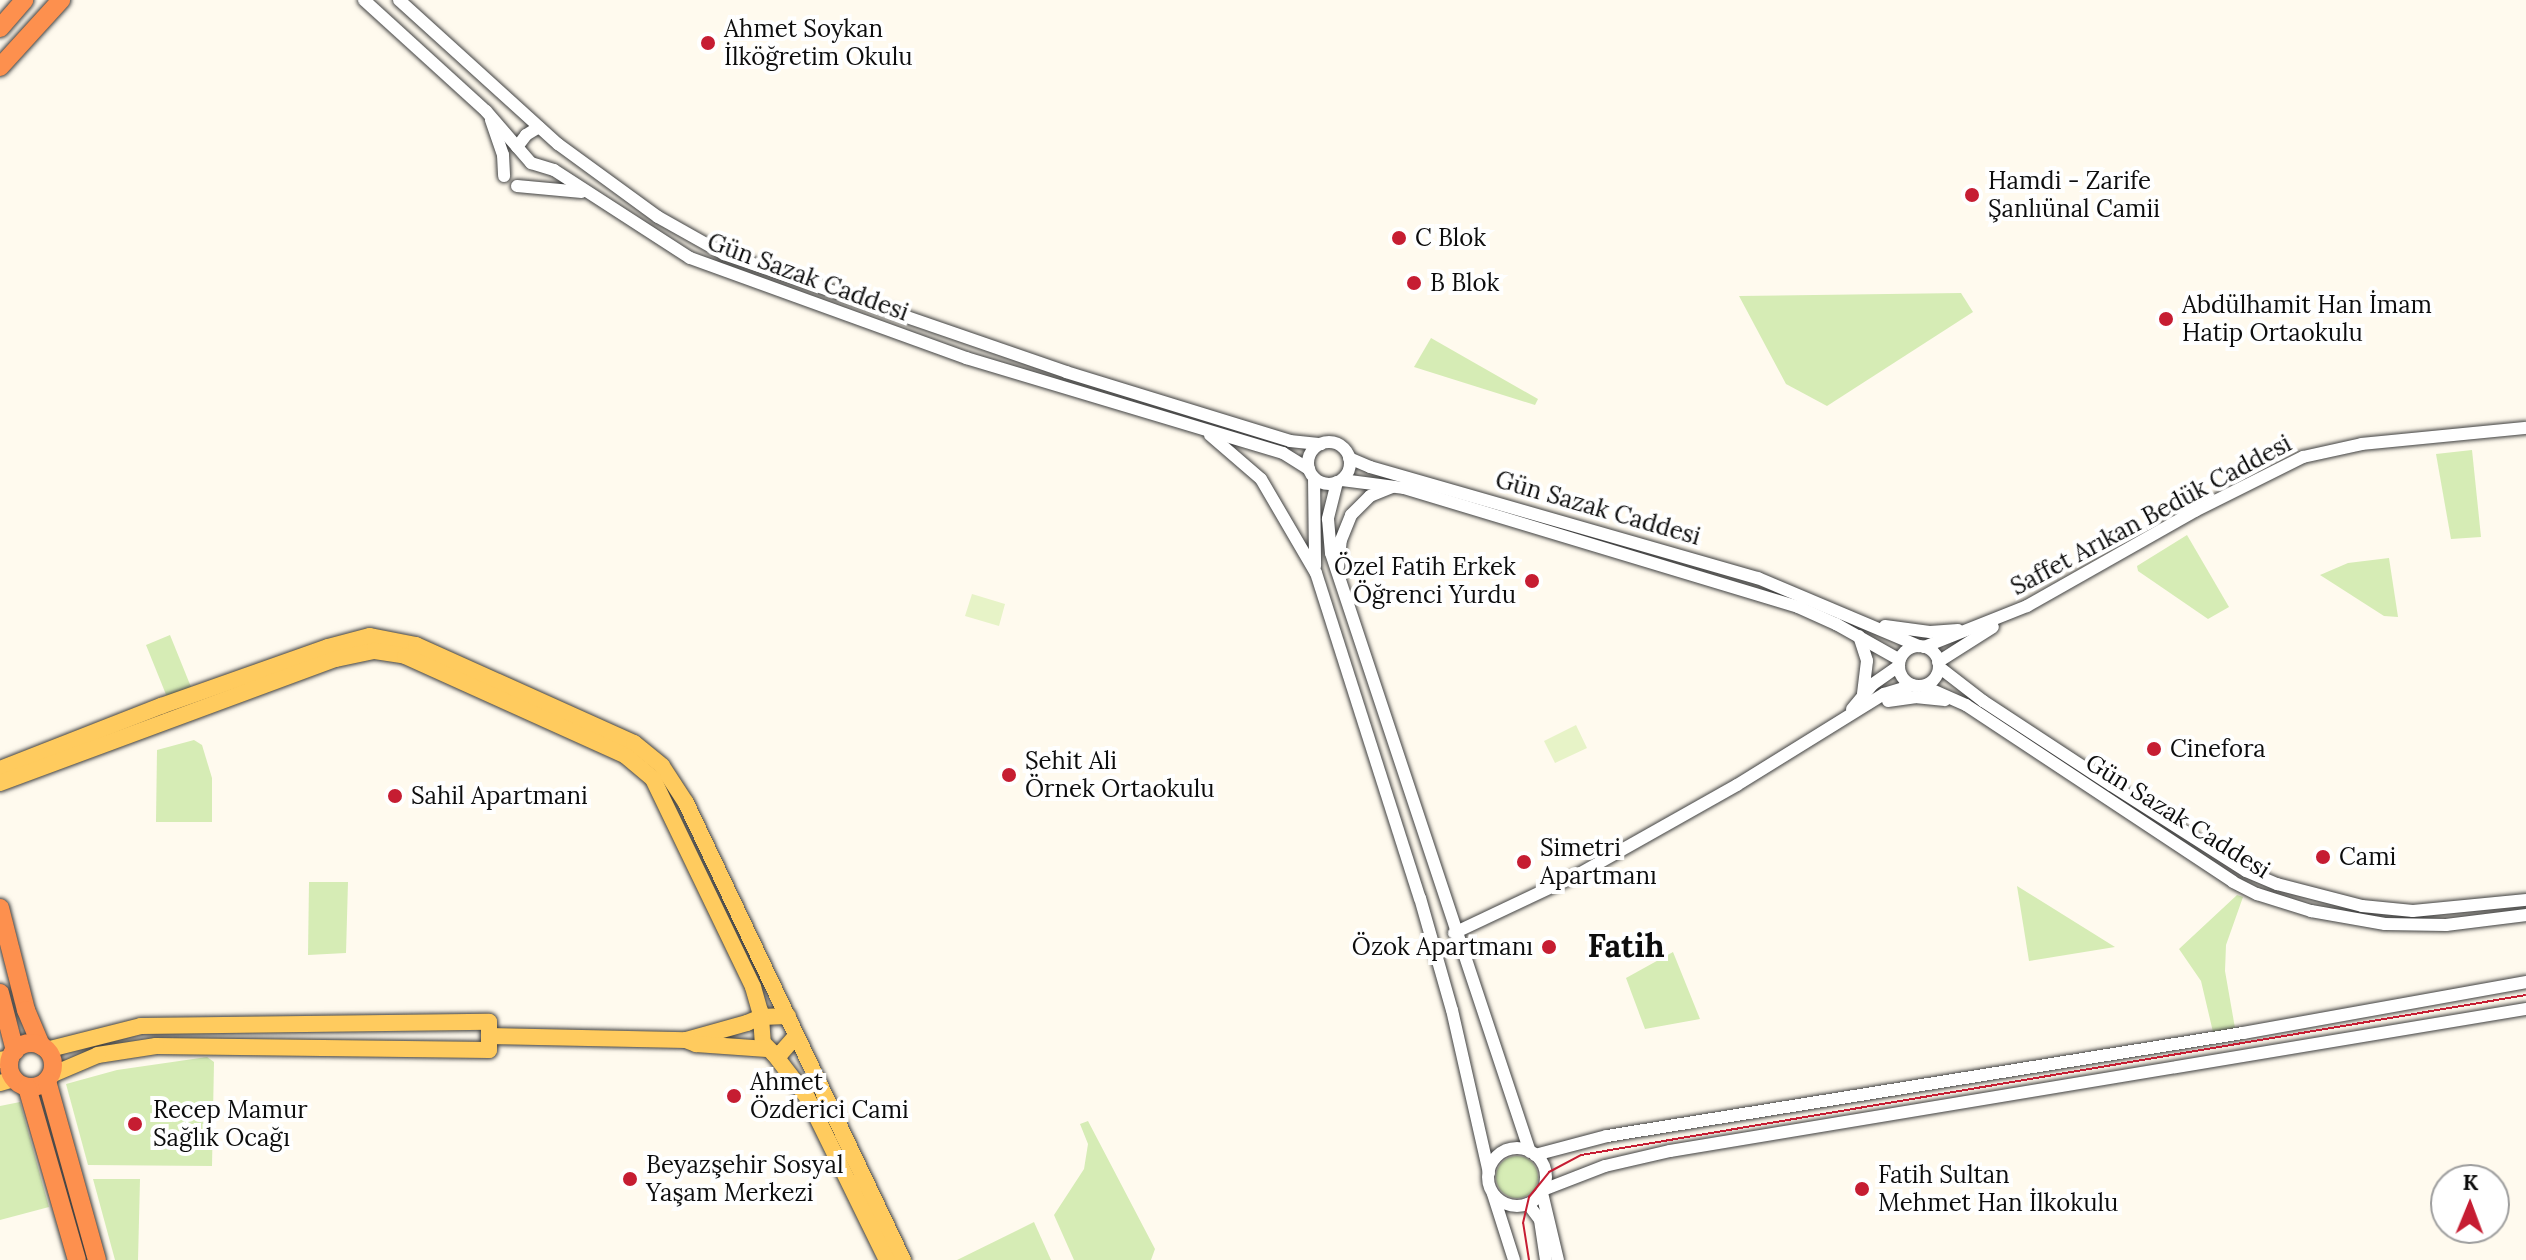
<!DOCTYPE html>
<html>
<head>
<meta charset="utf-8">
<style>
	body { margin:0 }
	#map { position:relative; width:2526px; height:1260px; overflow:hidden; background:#fffaee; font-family:Lora,serif }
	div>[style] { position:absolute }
	.green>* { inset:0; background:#d6ecb5 }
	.round { border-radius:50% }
	.pitch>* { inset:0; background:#e7f3c7 }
	.roads { filter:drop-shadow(0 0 2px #404040) drop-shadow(0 0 2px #404040) }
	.minor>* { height:12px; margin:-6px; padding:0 6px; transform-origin:6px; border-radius:6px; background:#fff }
	.minor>.ring { margin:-6px; padding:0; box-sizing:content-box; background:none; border:12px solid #fff; border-radius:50% }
	.major>* { height:16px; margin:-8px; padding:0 8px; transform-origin:8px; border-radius:8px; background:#ffcb5e }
	.highway>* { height:18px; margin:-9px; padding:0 9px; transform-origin:9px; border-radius:9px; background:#fd904e }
	.highway>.ring { margin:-9px; padding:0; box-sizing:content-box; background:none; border:18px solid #fd904e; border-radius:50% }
	.tram>* { height:2px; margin:-1px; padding:0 1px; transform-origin:1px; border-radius:1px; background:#c61d32 }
	.dots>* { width:22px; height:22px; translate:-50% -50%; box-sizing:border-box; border:4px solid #fff; border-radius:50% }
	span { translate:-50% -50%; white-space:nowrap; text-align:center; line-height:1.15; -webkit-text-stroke:8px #fff; paint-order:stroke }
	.poi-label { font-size:24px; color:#0d0d0d }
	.left { translate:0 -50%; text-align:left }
	.right { translate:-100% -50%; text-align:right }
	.street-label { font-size:24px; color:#0d0d0d }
	.district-label { font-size:32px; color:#0d0d0d; font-weight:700 }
	.north { position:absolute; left:2430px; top:1164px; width:80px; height:80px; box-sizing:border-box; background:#fff; border:2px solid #9e9e9e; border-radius:50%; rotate:1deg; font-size:22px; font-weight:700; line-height:32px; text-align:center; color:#0d0d0d }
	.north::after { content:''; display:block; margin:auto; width:28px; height:36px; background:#c61d32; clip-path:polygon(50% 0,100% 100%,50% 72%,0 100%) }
</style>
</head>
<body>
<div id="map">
	<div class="green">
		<div style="clip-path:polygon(1961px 293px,1973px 312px,1827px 406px,1786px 384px,1739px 296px)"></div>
		<div style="clip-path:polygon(1431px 338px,1538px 399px,1535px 405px,1414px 367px)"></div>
		<div style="clip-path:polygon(2472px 450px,2481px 537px,2451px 539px,2436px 454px)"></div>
		<div style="clip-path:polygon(2187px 535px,2229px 607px,2208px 619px,2138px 571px,2137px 566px)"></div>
		<div style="clip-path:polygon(2389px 558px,2398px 617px,2384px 616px,2320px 575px,2348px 563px)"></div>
		<div style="clip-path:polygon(170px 635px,191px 687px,167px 697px,146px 645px)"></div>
		<div style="clip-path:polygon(194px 740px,202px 745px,212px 778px,212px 822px,156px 822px,157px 750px)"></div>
		<div style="clip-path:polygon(309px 882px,348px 882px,346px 953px,308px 955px)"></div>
		<div style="clip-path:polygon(2017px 886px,2115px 947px,2029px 961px)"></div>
		<div style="clip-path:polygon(2237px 895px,2243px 897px,2226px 945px,2225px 971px,2235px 1028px,2213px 1032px,2201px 981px,2179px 949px)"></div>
		<div style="clip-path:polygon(1673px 952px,1700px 1019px,1645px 1029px,1626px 978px)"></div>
		<div style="clip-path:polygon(207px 1057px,214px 1062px,212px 1166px,88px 1165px,66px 1084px,117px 1070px)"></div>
		<div style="clip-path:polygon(20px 1102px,49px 1207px,0 1220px,0 1106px)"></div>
		<div style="clip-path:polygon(1088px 1121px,1155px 1249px,1151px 1260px,1074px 1260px,1054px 1215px,1084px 1169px,1088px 1144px,1080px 1124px)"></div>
		<div class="round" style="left:1496px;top:1156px;width:42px;height:42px"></div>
		<div style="clip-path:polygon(93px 1179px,140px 1179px,138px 1260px,115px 1260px)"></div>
		<div style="clip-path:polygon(1034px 1222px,1051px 1260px,957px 1260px)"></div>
	</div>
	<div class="pitch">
		<div style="clip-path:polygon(972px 594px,1005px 604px,999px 626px,965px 616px)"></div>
		<div style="clip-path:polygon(1576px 725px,1587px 748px,1555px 763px,1544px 741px)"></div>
	</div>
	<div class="roads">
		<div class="minor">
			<div style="left:364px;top:0;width:165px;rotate:42.3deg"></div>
			<div style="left:486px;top:111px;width:69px;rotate:49.1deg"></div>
			<div style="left:531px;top:163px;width:24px;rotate:17deg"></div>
			<div style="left:554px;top:170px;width:162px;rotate:32.9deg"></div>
			<div style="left:690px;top:258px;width:294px;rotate:19.9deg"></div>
			<div style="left:966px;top:358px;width:331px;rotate:16.7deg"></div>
			<div style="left:1283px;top:453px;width:31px;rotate:32deg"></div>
			<div style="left:399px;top:0;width:215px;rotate:42.2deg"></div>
			<div style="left:558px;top:144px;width:124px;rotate:36.1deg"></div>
			<div style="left:658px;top:217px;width:76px;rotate:29.3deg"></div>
			<div style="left:724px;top:254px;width:362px;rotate:19deg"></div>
			<div style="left:1066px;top:372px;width:234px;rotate:17.1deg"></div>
			<div style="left:1290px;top:441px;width:31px;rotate:6deg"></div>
			<div style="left:491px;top:120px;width:37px;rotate:71deg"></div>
			<div style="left:503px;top:155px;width:21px;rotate:87deg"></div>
			<div style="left:517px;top:147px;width:15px;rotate:-53deg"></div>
			<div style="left:526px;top:135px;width:15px;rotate:-32deg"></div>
			<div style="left:517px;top:186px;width:65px;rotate:5.3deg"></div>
			<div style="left:1210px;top:435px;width:67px;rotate:40.8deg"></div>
			<div style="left:1261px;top:479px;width:109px;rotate:59.7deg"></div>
			<div style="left:1316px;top:573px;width:341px;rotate:72.3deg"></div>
			<div style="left:1420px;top:898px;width:116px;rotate:74.1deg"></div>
			<div style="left:1452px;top:1010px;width:167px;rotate:77.2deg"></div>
			<div class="ring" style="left:1308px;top:442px;width:30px;height:30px"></div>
			<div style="left:1349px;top:458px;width:23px;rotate:23deg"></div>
			<div style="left:1370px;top:467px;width:404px;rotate:16deg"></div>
			<div style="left:1758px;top:578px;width:175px;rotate:22.9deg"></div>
			<div style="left:1314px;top:478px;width:88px;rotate:89.3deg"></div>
			<div style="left:1342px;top:480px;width:63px;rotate:7.4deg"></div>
			<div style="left:1404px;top:488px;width:412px;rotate:16.8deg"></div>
			<div style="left:1798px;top:607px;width:42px;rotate:24.1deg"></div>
			<div style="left:1836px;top:624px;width:73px;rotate:29.4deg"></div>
			<div style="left:1337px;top:482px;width:38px;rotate:104deg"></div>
			<div style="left:1328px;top:519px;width:34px;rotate:85deg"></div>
			<div style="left:1331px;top:553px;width:631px;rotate:71.62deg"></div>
			<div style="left:1338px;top:567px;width:27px;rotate:-84deg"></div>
			<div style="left:1341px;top:540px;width:27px;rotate:-68deg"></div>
			<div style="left:1351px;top:515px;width:27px;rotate:-45deg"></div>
			<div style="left:1370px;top:496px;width:24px;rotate:-22deg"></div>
			<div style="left:1885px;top:626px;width:45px;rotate:7.6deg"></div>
			<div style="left:1930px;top:632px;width:28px;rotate:-4deg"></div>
			<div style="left:1859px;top:636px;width:26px;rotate:72deg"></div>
			<div style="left:1867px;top:661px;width:33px;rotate:97deg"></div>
			<div class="ring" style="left:1899px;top:646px;width:28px;height:28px"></div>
			<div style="left:1924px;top:647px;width:111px;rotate:-21.7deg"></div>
			<div style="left:2027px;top:606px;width:193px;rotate:-29.5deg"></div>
			<div style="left:2195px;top:511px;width:121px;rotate:-26.6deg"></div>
			<div style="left:2303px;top:457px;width:60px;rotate:-12.4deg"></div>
			<div style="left:2362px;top:444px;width:165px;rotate:-5.6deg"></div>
			<div style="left:1938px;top:662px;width:65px;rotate:-32.5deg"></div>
			<div style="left:1939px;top:667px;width:56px;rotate:37.7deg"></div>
			<div style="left:1983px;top:701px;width:153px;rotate:33.3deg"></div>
			<div style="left:2111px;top:785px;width:160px;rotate:32.5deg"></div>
			<div style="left:2246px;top:871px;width:34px;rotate:23deg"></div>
			<div style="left:2277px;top:884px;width:88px;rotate:14.5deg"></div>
			<div style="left:2362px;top:906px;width:51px;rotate:5.6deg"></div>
			<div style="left:2413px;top:911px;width:114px;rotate:-5.6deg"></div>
			<div style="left:1923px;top:686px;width:47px;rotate:23.8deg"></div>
			<div style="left:1966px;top:705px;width:320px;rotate:33.5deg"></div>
			<div style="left:2233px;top:882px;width:27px;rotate:27deg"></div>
			<div style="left:2257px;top:894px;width:57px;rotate:17.5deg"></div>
			<div style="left:2311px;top:911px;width:75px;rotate:10deg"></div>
			<div style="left:2385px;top:924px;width:61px;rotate:0.9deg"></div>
			<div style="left:2446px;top:925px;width:81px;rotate:-7.1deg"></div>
			<div style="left:1888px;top:701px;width:27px;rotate:-8deg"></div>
			<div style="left:1915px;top:697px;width:30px;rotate:6deg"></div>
			<div style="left:1852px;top:709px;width:33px;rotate:-50deg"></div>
			<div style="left:1873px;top:684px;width:32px;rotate:-35deg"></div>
			<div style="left:1454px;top:933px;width:138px;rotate:-25.3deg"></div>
			<div style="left:1579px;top:874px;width:181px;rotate:-29.4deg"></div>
			<div style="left:1737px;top:785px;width:173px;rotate:-31.8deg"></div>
			<div style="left:1884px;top:694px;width:30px;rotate:-17deg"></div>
			<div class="ring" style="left:1488px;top:1148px;width:46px;height:46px"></div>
			<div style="left:1535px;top:1155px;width:74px;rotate:-14.8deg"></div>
			<div style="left:1607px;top:1136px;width:644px;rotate:-9.2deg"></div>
			<div style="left:2243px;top:1033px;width:288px;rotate:-10.2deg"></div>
			<div style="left:1543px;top:1190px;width:66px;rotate:-21.2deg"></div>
			<div style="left:1605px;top:1166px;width:67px;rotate:-13deg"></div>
			<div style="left:1670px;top:1151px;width:868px;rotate:-9.42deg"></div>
			<div style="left:1542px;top:1193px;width:69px;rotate:76.6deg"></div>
			<div style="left:1493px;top:1194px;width:69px;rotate:72.3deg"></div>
			<div style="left:1528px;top:1204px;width:20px;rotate:53deg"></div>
			<div style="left:1540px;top:1220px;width:40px;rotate:81.5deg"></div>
		</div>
		<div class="major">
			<div style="left:0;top:769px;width:173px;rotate:-21.4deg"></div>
			<div style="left:161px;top:706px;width:177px;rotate:-19.5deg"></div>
			<div style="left:328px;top:647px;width:43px;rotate:-14.7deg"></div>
			<div style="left:370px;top:636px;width:47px;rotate:11.1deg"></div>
			<div style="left:416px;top:645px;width:239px;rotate:24.2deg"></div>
			<div style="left:634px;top:743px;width:36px;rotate:39deg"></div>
			<div style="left:662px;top:766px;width:44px;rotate:57deg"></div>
			<div style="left:686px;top:803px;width:506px;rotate:64.6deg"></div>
			<div style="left:0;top:783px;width:358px;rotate:-20.3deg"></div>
			<div style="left:336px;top:659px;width:40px;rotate:-12deg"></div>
			<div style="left:375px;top:651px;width:30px;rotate:9deg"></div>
			<div style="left:405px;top:656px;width:243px;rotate:24.3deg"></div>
			<div style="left:626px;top:756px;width:35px;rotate:40deg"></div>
			<div style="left:653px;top:779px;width:231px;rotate:64.3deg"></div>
			<div style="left:753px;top:987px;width:25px;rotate:74deg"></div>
			<div style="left:760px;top:1011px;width:6px;rotate:81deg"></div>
			<div style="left:761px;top:1017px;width:15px;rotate:157deg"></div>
			<div style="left:747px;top:1023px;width:63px;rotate:164.4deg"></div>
			<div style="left:788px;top:1016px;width:27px;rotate:178deg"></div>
			<div style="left:761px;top:1017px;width:26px;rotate:86deg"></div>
			<div style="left:763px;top:1043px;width:16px;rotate:45deg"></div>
			<div style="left:774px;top:1054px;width:7px;rotate:-8deg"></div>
			<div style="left:781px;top:1053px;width:23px;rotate:-49deg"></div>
			<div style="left:489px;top:1036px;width:197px;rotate:1.2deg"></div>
			<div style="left:686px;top:1040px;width:11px;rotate:22deg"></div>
			<div style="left:696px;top:1044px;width:71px;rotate:4deg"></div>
			<div style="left:46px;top:1050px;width:98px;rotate:-14.2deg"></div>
			<div style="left:141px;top:1026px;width:348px;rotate:-0.7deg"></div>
			<div style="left:489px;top:1022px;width:28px;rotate:90deg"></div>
			<div style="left:489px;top:1050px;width:333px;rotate:-179.3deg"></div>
			<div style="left:156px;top:1046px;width:59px;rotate:171.2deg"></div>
			<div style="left:98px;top:1055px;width:51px;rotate:156.9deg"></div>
			<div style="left:774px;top:1054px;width:54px;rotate:52.5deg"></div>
			<div style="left:807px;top:1097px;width:182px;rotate:63.9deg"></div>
			<div style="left:0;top:1060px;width:11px;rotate:-10deg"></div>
			<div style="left:0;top:1083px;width:15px;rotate:-16deg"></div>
		</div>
		<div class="highway">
			<div style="left:0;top:28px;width:37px;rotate:-49deg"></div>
			<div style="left:0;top:67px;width:91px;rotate:-47.7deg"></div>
			<div style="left:0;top:908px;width:105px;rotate:75.7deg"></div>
			<div style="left:26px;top:1010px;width:39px;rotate:67deg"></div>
			<div style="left:0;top:993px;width:60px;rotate:75.5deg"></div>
			<div class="ring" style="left:9px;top:1043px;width:26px;height:26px"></div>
			<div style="left:47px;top:1081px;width:186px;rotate:74.4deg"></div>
			<div style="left:27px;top:1087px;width:180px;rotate:73.9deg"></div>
		</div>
	</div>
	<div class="tram">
		<div style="left:1529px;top:1260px;width:37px;rotate:-99deg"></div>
		<div style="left:1523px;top:1223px;width:27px;rotate:-77deg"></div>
		<div style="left:1529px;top:1197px;width:32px;rotate:-51deg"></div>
		<div style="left:1549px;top:1172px;width:36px;rotate:-28deg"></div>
		<div style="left:1581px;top:1155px;width:958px;rotate:-9.61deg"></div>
	</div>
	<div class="dots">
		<div style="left:708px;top:43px;background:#c61d32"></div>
		<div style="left:1972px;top:195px;background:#c61d32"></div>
		<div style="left:1399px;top:238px;background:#c61d32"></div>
		<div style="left:1414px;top:283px;background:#c61d32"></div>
		<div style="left:2166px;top:319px;background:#c61d32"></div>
		<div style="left:1532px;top:581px;background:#c61d32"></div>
		<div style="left:2154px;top:749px;background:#c61d32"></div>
		<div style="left:1009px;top:775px;background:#c61d32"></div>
		<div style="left:395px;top:796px;background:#c61d32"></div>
		<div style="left:2323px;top:857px;background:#c61d32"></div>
		<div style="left:1524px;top:862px;background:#c61d32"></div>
		<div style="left:1549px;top:947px;background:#c61d32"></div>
		<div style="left:734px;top:1096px;background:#c61d32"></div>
		<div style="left:135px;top:1124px;background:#c61d32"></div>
		<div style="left:630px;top:1179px;background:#c61d32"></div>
		<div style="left:1862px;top:1189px;background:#c61d32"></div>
	</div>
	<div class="poi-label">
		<span class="left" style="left:724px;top:43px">Ahmet Soykan<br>İlköğretim Okulu</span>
		<span class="left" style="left:1988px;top:195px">Hamdi - Zarife<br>Şanlıünal Camii</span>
		<span class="left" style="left:1415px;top:238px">C Blok</span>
		<span class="left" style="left:1430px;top:283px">B Blok</span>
		<span class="left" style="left:2182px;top:319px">Abdülhamit Han İmam<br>Hatip Ortaokulu</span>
		<span class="right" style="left:1516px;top:581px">Özel Fatih Erkek<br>Öğrenci Yurdu</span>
		<span class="left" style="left:2170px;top:749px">Cinefora</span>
		<span class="left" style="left:1025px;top:775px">Şehit Ali<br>Örnek Ortaokulu</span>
		<span class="left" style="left:411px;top:796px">Sahil Apartmani</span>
		<span class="left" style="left:1540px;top:862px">Simetri<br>Apartmanı</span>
		<span class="left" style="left:2339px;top:857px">Cami</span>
		<span class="right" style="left:1533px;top:947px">Özok Apartmanı</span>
		<span class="left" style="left:750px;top:1096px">Ahmet<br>Özderici Cami</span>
		<span class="left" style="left:153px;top:1124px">Recep Mamur<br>Sağlık Ocağı</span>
		<span class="left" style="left:646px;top:1179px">Beyazşehir Sosyal<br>Yaşam Merkezi</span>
		<span class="left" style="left:1878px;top:1189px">Fatih Sultan<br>Mehmet Han İlkokulu</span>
	</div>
	<div class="street-label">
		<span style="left:808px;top:277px;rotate:20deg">Gün Sazak Caddesi</span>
		<span style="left:1598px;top:508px;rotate:16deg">Gün Sazak Caddesi</span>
		<span style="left:2151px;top:515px;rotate:-28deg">Saffet Arıkan Bedük Caddesi</span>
		<span style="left:2178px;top:816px;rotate:32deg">Gün Sazak Caddesi</span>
	</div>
	<div class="district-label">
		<span style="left:1626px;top:946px">Fatih</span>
	</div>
	<div class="north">K</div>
</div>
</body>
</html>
